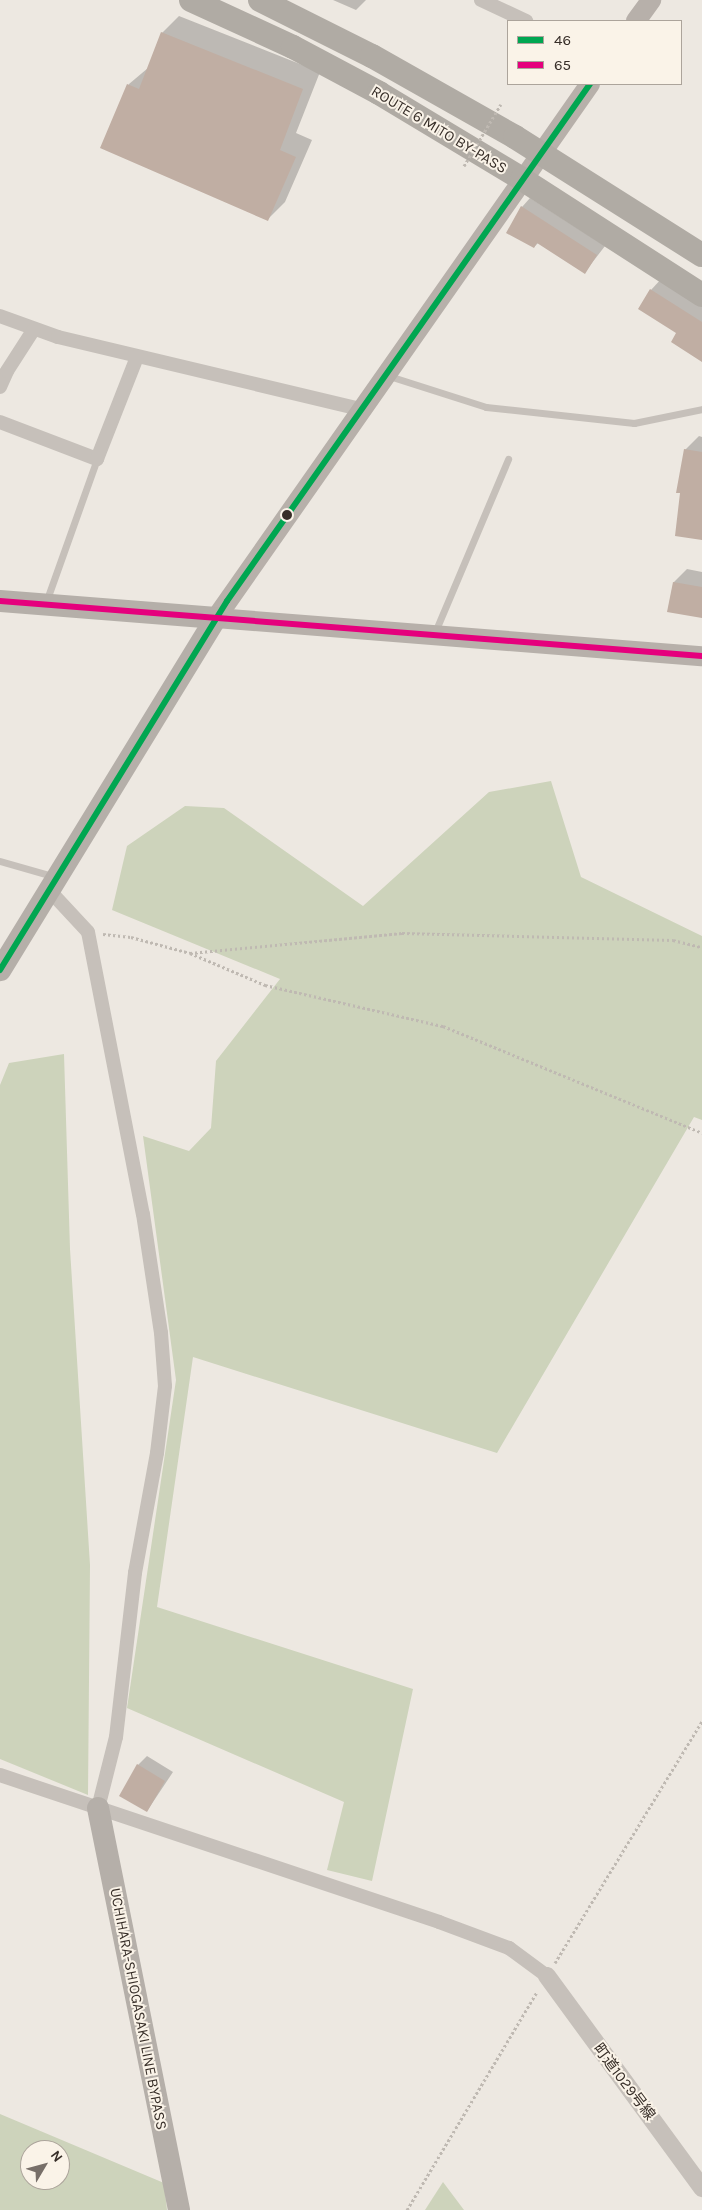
<!DOCTYPE html>
<html>
<head>
<meta charset="utf-8">
<style>
	body { margin:0 }
	#map { position:relative; width:702px; height:2210px; overflow:hidden; background:#ede8e1; font-family:Karla,"Noto Sans JP",sans-serif }
	div>[style] { position:absolute }
	.green>* { inset:0; background:#cdd3bb }
	.shadow>* { inset:0; background:#0003 }
	.building>* { inset:0; background:#c0aea3 }
	.path>* { height:3px; margin-top:-1.5px; transform-origin:0; background:repeating-linear-gradient(90deg,#bfb9b2 0 2.5px,transparent 0 5px) }
	.service>* { height:7px; margin:-3.5px; padding:0 3.5px; transform-origin:3.5px; border-radius:3.5px; background:#c6c0ba }
	.minor>* { height:14px; margin:-7px; padding:0 7px; transform-origin:7px; border-radius:7px; background:#c6c0ba }
	.tertiary>* { height:18px; margin:-9px; padding:0 9px; transform-origin:9px; border-radius:9px; background:#c6c0ba }
	.secondary>* { height:20px; margin:-10px; padding:0 10px; transform-origin:10px; border-radius:10px; background:#b7b0aa }
	.primary>* { height:22px; margin:-11px; padding:0 11px; transform-origin:11px; border-radius:11px; background:#b5afa9 }
	.trunk>* { height:24px; margin:-12px; padding:0 12px; transform-origin:12px; border-radius:12px; background:#b0aba4 }
	.path-bridge>* { height:3px; margin-top:-1.5px; transform-origin:0; background:repeating-linear-gradient(90deg,#bfb9b2 0 2.5px,transparent 0 5px) }
	.bus-1>* { height:6px; margin:-3px; padding:0 3px; transform-origin:3px; border-radius:3px; background:#00a651 }
	.bus-2>* { height:6px; margin:-3px; padding:0 3px; transform-origin:3px; border-radius:3px; background:#e5007d }
	.dots>* { width:14px; height:14px; translate:-50% -50%; box-sizing:border-box; border:2px solid #faf3e8; border-radius:50% }
	span { translate:-50% -50%; white-space:nowrap; text-align:center; line-height:1.15; -webkit-text-stroke:4px #faf3e8; paint-order:stroke }
	.street-label { font-size:15px; color:#372e28 }
	.legend { position:absolute; left:507px; top:20px; width:175px; height:65px; box-sizing:border-box; background:#faf3e8; border:1px solid #aca49b; margin:0; padding:6px 9px; list-style:none; font-size:15px; color:#372e28 }
	.legend li { display:flex; align-items:center; gap:10px; height:25px }
	.legend b { width:25px; border:1px solid #aca49b }
	.north { position:absolute; left:20px; top:2140px; width:50px; height:50px; box-sizing:border-box; background:#faf3e8; border:1px solid #aca49b; border-radius:50%; rotate:53deg; font-size:14px; font-weight:700; line-height:20px; text-align:center; color:#372e28 }
	.north::after { content:''; display:block; margin:auto; width:18px; height:22px; background:#776f69; clip-path:polygon(50% 0,100% 100%,50% 72%,0 100%) }
</style>
</head>
<body>
<div id="map">
	<div class="green">
		<div style="clip-path:polygon(551px 781px,581px 877px,702px 936px,702px 1120px,694px 1117px,497px 1453px,193px 1357px,157px 1607px,413px 1689px,372px 1881px,327px 1870px,344px 1802px,127px 1708px,176px 1380px,143px 1136px,189px 1151px,211px 1128px,216px 1061px,280px 979px,112px 910px,127px 846px,185px 806px,224px 808px,363px 906px,489px 792px)"></div>
		<div style="clip-path:polygon(64px 1054px,70px 1249px,90px 1565px,88px 1795px,0 1759px,0 1085px,9px 1063px)"></div>
		<div style="clip-path:polygon(evenodd,0 2114px,164px 2183px,167px 2210px,0 2210px,0 2114px,30px 2150px,60px 2150px,60px 2180px,30px 2180px,30px 2150px)"></div>
		<div style="clip-path:polygon(443px 2182px,464px 2210px,425px 2210px)"></div>
	</div>
	<div class="shadow">
		<div style="clip-path:polygon(333px 0,366px 0,356px 10px)"></div>
		<div style="clip-path:polygon(179px 16px,320px 72px,296px 133px,312px 140px,285px 202px,268px 219px,102px 147px,129px 84px,148px 68px,162px 33px)"></div>
		<div style="clip-path:polygon(530px 198px,605px 246px,585px 272px,539px 242px,534px 247px,522px 207px)"></div>
		<div style="clip-path:polygon(662px 278px,702px 303px,702px 360px,651px 290px)"></div>
		<div style="clip-path:polygon(699px 436px,702px 437px,702px 539px,685px 450px)"></div>
		<div style="clip-path:polygon(687px 569px,702px 572px,702px 617px,669px 611px,674px 582px)"></div>
		<div style="clip-path:polygon(147px 1756px,173px 1772px,147px 1811px,138px 1765px)"></div>
	</div>
	<div class="building">
		<div style="clip-path:polygon(161px 32px,303px 89px,280px 150px,296px 157px,268px 221px,100px 148px,127px 84px,139px 89px)"></div>
		<div style="clip-path:polygon(521px 206px,597px 255px,585px 274px,537px 243px,534px 248px,506px 233px)"></div>
		<div style="clip-path:polygon(650px 289px,702px 322px,702px 362px,671px 342px,676px 333px,638px 309px)"></div>
		<div style="clip-path:polygon(684px 449px,702px 452px,702px 540px,675px 536px,680px 493px,676px 493px)"></div>
		<div style="clip-path:polygon(673px 582px,702px 587px,702px 618px,667px 612px)"></div>
		<div style="clip-path:polygon(137px 1764px,165px 1781px,147px 1812px,119px 1796px)"></div>
	</div>
	<div class="path">
		<div style="left:103px;top:934px;width:28px;rotate:6deg"></div>
		<div style="left:131px;top:937px;width:61px;rotate:15.2deg"></div>
		<div style="left:190px;top:953px;width:82px;rotate:23.1deg"></div>
		<div style="left:265px;top:985px;width:183px;rotate:13deg"></div>
		<div style="left:443px;top:1026px;width:280px;rotate:22.4deg"></div>
		<div style="left:190px;top:953px;width:213px;rotate:-5.4deg"></div>
		<div style="left:402px;top:933px;width:271px;rotate:1.5deg"></div>
		<div style="left:673px;top:940px;width:30px;rotate:14deg"></div>
		<div style="left:555px;top:1963px;width:283px;rotate:-58.7deg"></div>
		<div style="left:407px;top:2210px;width:254px;rotate:-59.2deg"></div>
	</div>
	<div class="service">
		<div style="left:389px;top:376px;width:102px;rotate:17.7deg"></div>
		<div style="left:486px;top:407px;width:149px;rotate:6.2deg"></div>
		<div style="left:634px;top:423px;width:69px;rotate:-11.6deg"></div>
		<div style="left:46px;top:602px;width:152px;rotate:-70.4deg"></div>
		<div style="left:435px;top:632px;width:188px;rotate:-67.1deg"></div>
		<div style="left:0;top:861px;width:54px;rotate:16.1deg"></div>
	</div>
	<div class="minor">
		<div style="left:481px;top:0;width:50px;rotate:25deg"></div>
		<div style="left:0;top:316px;width:62px;rotate:19.9deg"></div>
		<div style="left:58px;top:337px;width:311px;rotate:13.4deg"></div>
		<div style="left:0;top:387px;width:17px;rotate:-66deg"></div>
		<div style="left:7px;top:371px;width:50px;rotate:-57.3deg"></div>
		<div style="left:0;top:422px;width:104px;rotate:20.9deg"></div>
		<div style="left:97px;top:459px;width:110px;rotate:-68.6deg"></div>
		<div style="left:49px;top:890px;width:57px;rotate:47.1deg"></div>
		<div style="left:88px;top:932px;width:287px;rotate:79deg"></div>
		<div style="left:143px;top:1214px;width:120px;rotate:81.4deg"></div>
		<div style="left:161px;top:1333px;width:53px;rotate:85.7deg"></div>
		<div style="left:165px;top:1386px;width:67px;rotate:96.8deg"></div>
		<div style="left:157px;top:1453px;width:122px;rotate:100.4deg"></div>
		<div style="left:135px;top:1573px;width:165px;rotate:96.6deg"></div>
		<div style="left:116px;top:1737px;width:73px;rotate:104.2deg"></div>
		<div style="left:0;top:1775px;width:463px;rotate:18.5deg"></div>
		<div style="left:439px;top:1922px;width:75px;rotate:20.4deg"></div>
		<div style="left:509px;top:1948px;width:47px;rotate:36.4deg"></div>
	</div>
	<div class="tertiary">
		<div style="left:547px;top:1976px;width:263px;rotate:53.8deg"></div>
	</div>
	<div class="secondary">
		<div style="left:636px;top:21px;width:26px;rotate:-54deg"></div>
		<div style="left:590px;top:84px;width:652px;rotate:125.01deg"></div>
		<div style="left:216px;top:618px;width:487px;rotate:4.5deg"></div>
	</div>
	<div class="primary">
		<div style="left:0;top:601px;width:217px;rotate:4.5deg"></div>
		<div style="left:216px;top:618px;width:413px;rotate:121.5deg"></div>
		<div style="left:98px;top:1808px;width:410px;rotate:78.6deg"></div>
	</div>
	<div class="trunk">
		<div style="left:191px;top:0;width:112px;rotate:24.7deg"></div>
		<div style="left:293px;top:47px;width:98px;rotate:28.1deg"></div>
		<div style="left:379px;top:93px;width:167px;rotate:31deg"></div>
		<div style="left:522px;top:179px;width:214px;rotate:32.8deg"></div>
		<div style="left:260px;top:0;width:125px;rotate:26.6deg"></div>
		<div style="left:372px;top:56px;width:164px;rotate:29.5deg"></div>
		<div style="left:515px;top:137px;width:221px;rotate:32.3deg"></div>
	</div>
	<div class="path-bridge">
		<div style="left:464px;top:166px;width:72px;rotate:-59.2deg"></div>
	</div>
	<div class="bus-1">
		<div style="left:0;top:970px;width:433px;rotate:-58.4deg"></div>
		<div style="left:227px;top:601px;width:632px;rotate:-54.93deg"></div>
	</div>
	<div class="bus-2">
		<div style="left:0;top:601px;width:704px;rotate:4.48deg"></div>
	</div>
	<div class="dots">
		<div style="left:287px;top:515px;background:#372e28"></div>
	</div>
	<div class="street-label">
		<span style="left:439px;top:130px;rotate:31deg">ROUTE 6 MITO BY-PASS</span>
		<span style="left:138px;top:2009px;rotate:79deg">UCHIHARA-SHIOGASAKI LINE BYPASS</span>
		<span style="left:624px;top:2082px;rotate:53deg">町道1029号線</span>
	</div>
	<ul class="legend">
	<li><b style="height:6px;background:#00a651"></b>46</li>
	<li><b style="height:6px;background:#e5007d"></b>65</li>
	</ul>
	<div class="north">N</div>
</div>
</body>
</html>
